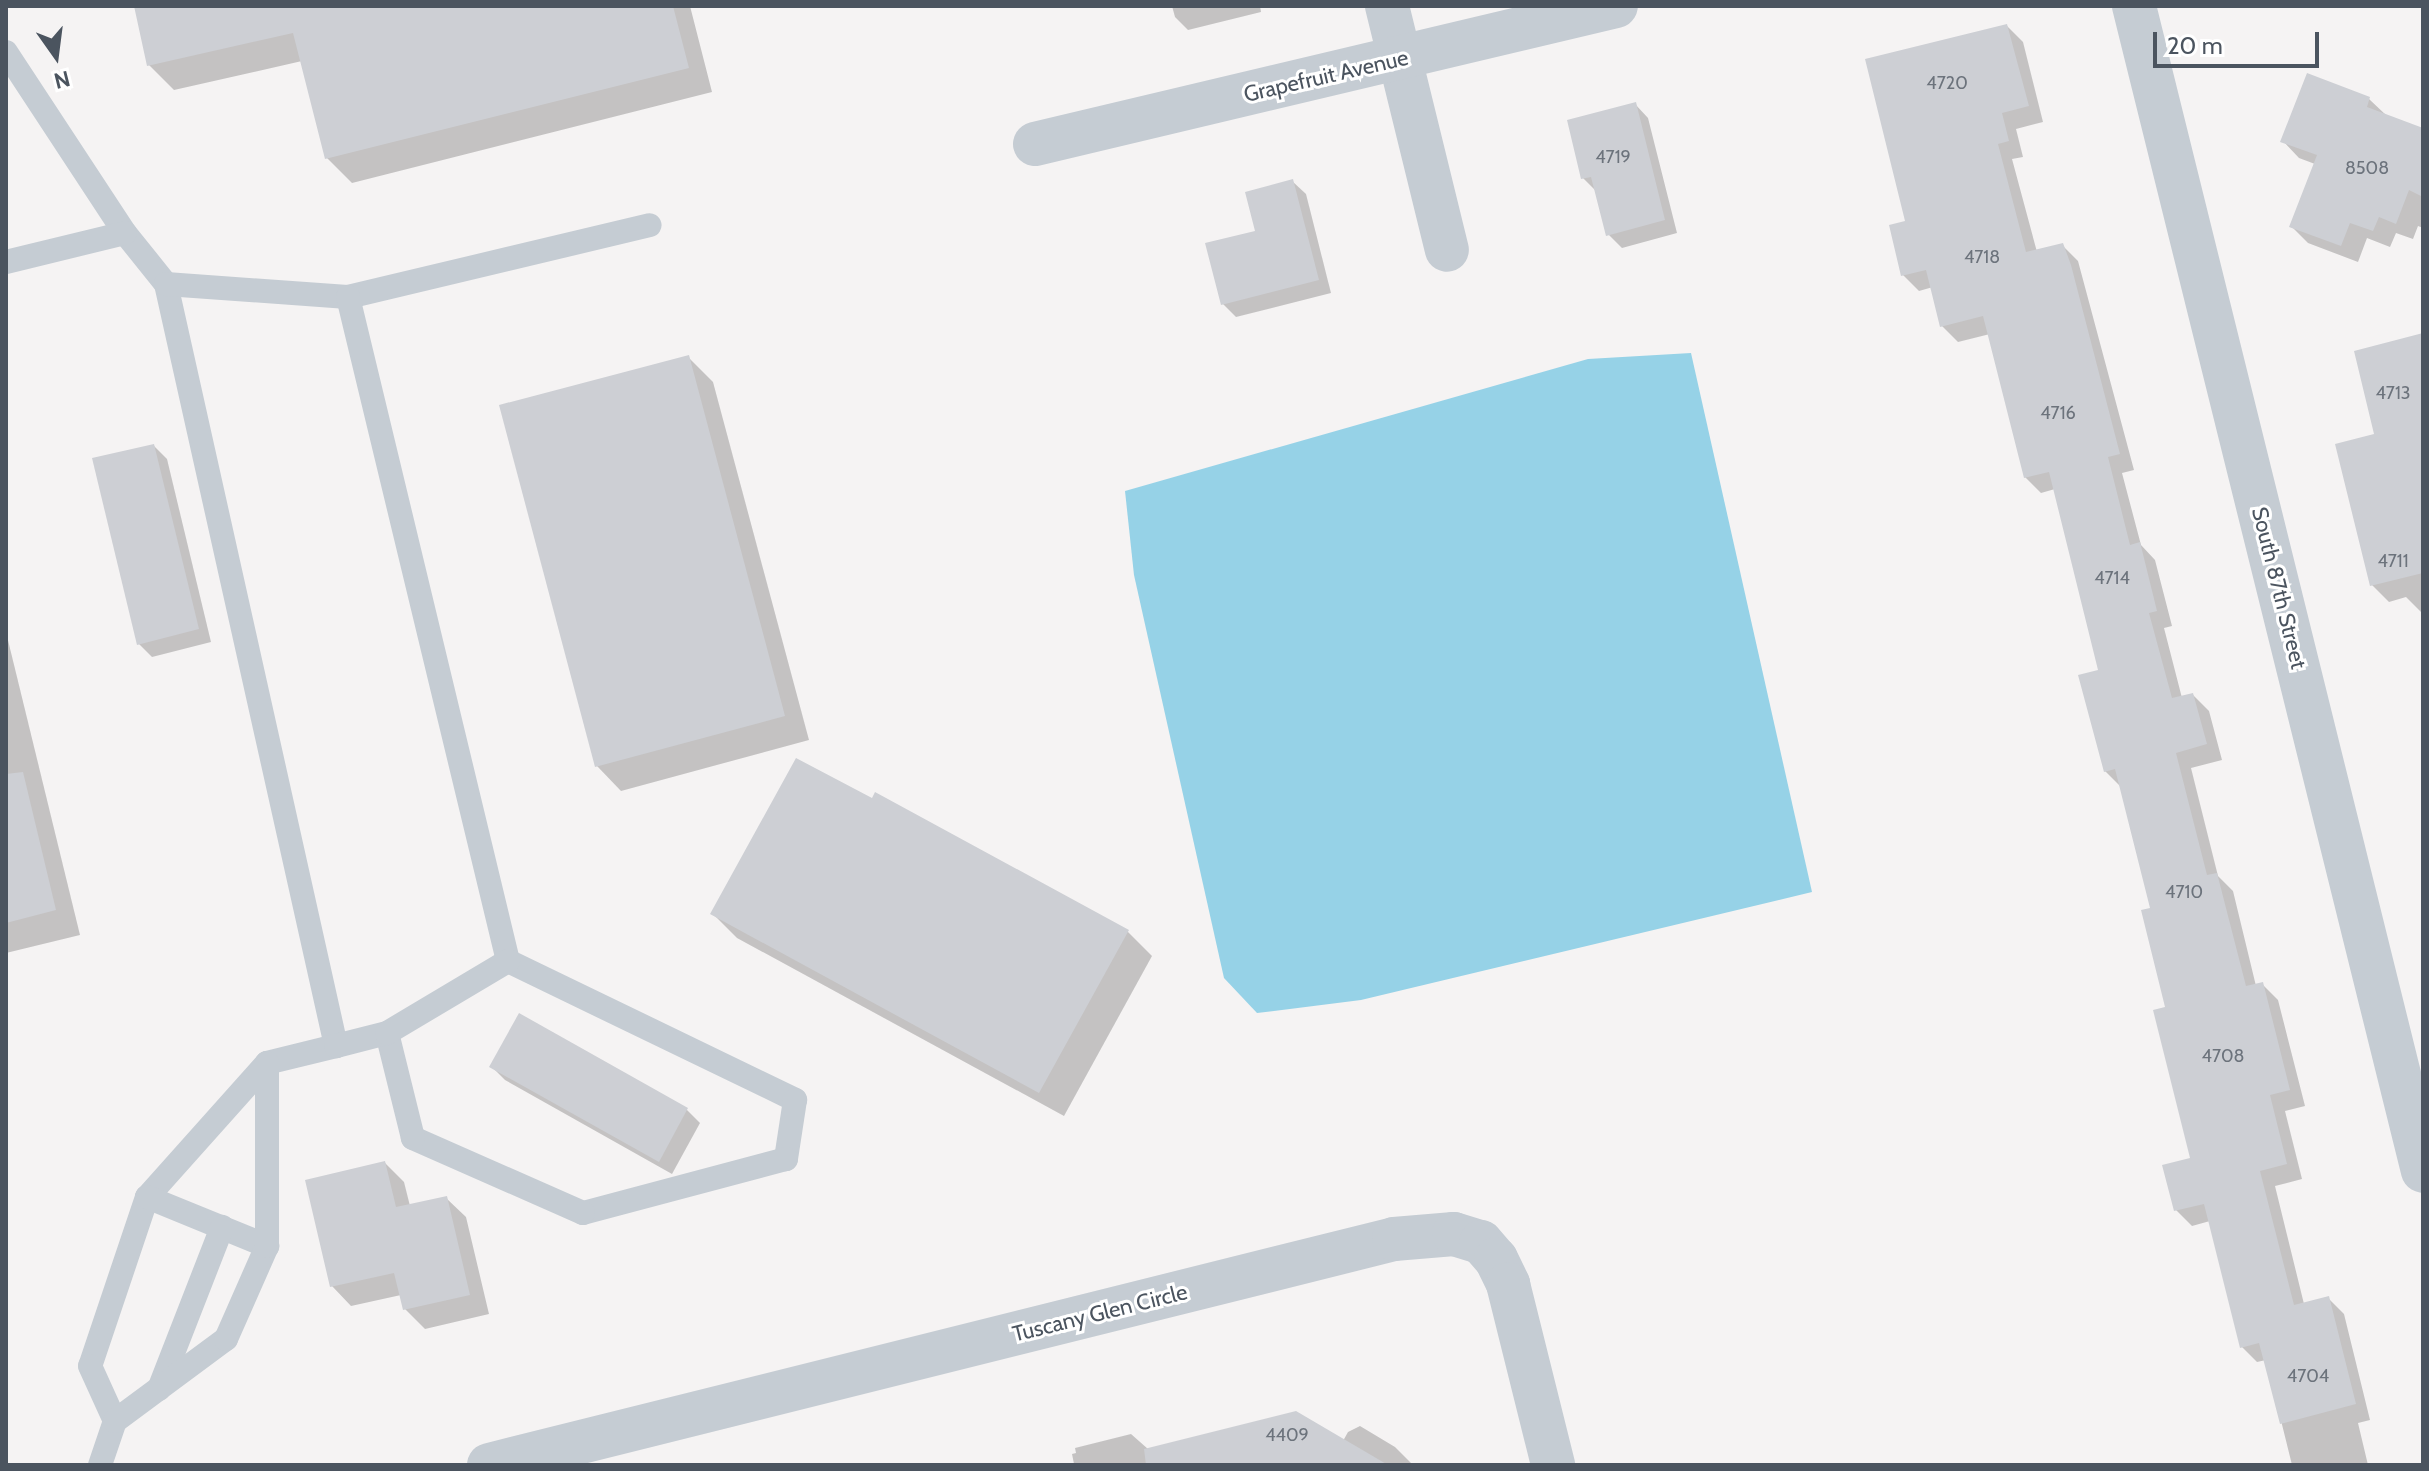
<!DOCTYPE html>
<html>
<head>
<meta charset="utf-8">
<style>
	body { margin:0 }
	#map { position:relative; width:2429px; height:1471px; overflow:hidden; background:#f5f3f3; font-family:Cabin,sans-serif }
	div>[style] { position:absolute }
	.water>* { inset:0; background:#96d2e7 }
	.shadow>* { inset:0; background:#0003 }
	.building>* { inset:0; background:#cdcfd4 }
	.lane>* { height:24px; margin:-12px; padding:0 12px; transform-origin:12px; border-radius:12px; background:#c5ccd3 }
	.street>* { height:44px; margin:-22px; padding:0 22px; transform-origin:22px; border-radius:22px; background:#c5ccd3 }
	span { translate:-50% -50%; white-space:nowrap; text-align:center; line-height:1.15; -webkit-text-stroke:6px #fff; paint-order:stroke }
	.number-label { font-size:18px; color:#6c737c }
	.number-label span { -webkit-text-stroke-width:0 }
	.street-label { font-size:22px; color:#4b545f }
	.frame { position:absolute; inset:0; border:8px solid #4b545f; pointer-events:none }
	.north { position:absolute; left:16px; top:16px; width:80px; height:80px; -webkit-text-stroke:6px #fff; paint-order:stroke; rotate:166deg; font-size:22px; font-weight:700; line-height:32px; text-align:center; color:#4b545f }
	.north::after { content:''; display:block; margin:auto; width:28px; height:36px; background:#4b545f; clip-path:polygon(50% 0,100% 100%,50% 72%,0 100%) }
	.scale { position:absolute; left:2153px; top:32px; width:166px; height:36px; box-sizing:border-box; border:4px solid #4b545f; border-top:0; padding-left:10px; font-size:24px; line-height:28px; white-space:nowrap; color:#4b545f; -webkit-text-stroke:6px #fff; paint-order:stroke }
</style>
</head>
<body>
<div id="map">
	<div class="water">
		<div style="clip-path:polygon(1691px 353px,1812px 892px,1361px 1000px,1257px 1013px,1224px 978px,1134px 575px,1125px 491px,1588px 359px)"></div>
	</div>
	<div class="shadow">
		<div style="clip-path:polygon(128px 6px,690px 6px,712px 92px,352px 183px,327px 158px,302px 61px,174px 90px,149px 65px,136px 8px)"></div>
		<div style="clip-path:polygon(1172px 6px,1260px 6px,1261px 12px,1188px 30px,1175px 17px)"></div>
		<div style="clip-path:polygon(2007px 26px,2023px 42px,2043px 122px,2016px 129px,2023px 157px,2012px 159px,2037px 252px,2062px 245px,2078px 261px,2134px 470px,2122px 473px,2141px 545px,2155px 560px,2172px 626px,2164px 628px,2182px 698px,2193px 695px,2209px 711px,2222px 760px,2191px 768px,2218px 876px,2233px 891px,2256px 986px,2262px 984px,2278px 1000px,2305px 1106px,2285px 1111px,2302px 1179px,2275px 1186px,2304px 1304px,2328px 1298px,2344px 1314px,2370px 1420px,2358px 1423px,2368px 1465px,2292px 1465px,2266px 1360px,2257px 1362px,2241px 1346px,2210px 1221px,2192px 1226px,2176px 1210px,2192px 1159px,2152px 909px,2122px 788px,2105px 771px,2101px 671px,2055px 489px,2041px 493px,2025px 477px,1990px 334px,1958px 342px,1942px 326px,1933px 287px,1919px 291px,1903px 275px,1908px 222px)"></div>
		<div style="clip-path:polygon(2369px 99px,2387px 116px,2423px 130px,2423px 228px,2418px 226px,2413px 239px,2396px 233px,2390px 247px,2367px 238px,2358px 262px,2308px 243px,2291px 226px,2315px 164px,2299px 158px,2283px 141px)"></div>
		<div style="clip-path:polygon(1635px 104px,1648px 118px,1677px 233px,1622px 248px,1608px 234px,1597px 192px,1583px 178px)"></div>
		<div style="clip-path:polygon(1292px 181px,1306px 194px,1331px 293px,1236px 317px,1223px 304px,1257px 233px)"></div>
		<div style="clip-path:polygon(2423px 335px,2423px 614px,2406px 597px,2389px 602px,2372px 585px,2377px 436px)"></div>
		<div style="clip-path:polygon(688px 357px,713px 382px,809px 740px,621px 791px,597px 766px)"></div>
		<div style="clip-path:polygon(154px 446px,167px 459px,211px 642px,152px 657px,139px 644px)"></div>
		<div style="clip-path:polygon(6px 632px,80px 935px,6px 953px)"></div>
		<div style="clip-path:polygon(712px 913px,1127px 931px,1152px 956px,1064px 1116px,737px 938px)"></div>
		<div style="clip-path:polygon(492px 1067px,687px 1110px,700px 1123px,672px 1174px,505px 1080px)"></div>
		<div style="clip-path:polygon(385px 1163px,404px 1182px,410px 1206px,446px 1198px,466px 1217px,489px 1314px,425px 1329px,405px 1309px,401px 1295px,351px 1306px,332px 1286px)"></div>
		<div style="clip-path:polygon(1360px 1426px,1395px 1447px,1413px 1465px,1069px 1465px,1074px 1464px,1072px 1454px,1076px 1453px,1075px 1448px,1131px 1434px,1148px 1449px,1343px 1441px,1348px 1432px)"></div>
	</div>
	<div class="building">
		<div style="clip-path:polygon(134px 6px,673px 6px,689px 68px,325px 159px,293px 33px,147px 66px)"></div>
		<div style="clip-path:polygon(2007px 24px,2029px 106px,2002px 113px,2009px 141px,1998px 144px,2026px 252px,2063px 243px,2071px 265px,2120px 454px,2108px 457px,2130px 545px,2140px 542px,2157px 611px,2149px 613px,2172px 698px,2193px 693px,2207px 744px,2176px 753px,2207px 875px,2217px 873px,2246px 986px,2263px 982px,2290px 1090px,2270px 1095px,2287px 1164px,2260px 1171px,2294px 1305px,2329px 1296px,2356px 1404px,2280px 1424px,2259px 1343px,2240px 1348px,2204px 1204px,2174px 1211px,2162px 1165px,2190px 1158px,2153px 1010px,2165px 1007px,2141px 910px,2150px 908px,2115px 769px,2104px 772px,2078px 675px,2098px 670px,2049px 472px,2024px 478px,1983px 316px,1940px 327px,1926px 270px,1901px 276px,1889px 225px,1905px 221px,1865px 59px)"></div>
		<div style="clip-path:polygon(2307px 73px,2370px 97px,2367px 107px,2423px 128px,2423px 197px,2409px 190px,2396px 224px,2379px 217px,2373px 231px,2350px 223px,2341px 246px,2289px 227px,2317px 155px,2280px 142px)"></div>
		<div style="clip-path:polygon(1636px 102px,1665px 220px,1606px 236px,1591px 177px,1581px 179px,1567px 120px)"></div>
		<div style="clip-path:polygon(1293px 179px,1319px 280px,1221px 305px,1205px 243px,1255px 231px,1245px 192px)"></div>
		<div style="clip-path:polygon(2423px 333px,2423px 573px,2370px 586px,2335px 444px,2374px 434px,2354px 351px)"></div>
		<div style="clip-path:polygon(689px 355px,785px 716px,595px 767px,499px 405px)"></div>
		<div style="clip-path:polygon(154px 444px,199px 629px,137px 645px,92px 458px)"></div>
		<div style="clip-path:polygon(796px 758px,872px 798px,875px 792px,1129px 930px,1039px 1093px,710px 914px)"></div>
		<div style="clip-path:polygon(23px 772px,56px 910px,6px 923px,6px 774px)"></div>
		<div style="clip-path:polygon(519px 1013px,688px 1108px,659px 1162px,489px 1067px)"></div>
		<div style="clip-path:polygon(385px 1161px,396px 1207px,447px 1196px,470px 1295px,403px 1310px,394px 1273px,330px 1287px,305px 1180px)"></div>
		<div style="clip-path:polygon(1296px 1411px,1388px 1465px,1146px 1465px,1144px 1449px)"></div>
	</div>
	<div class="lane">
		<div style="left:6px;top:52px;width:217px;rotate:56.7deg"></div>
		<div style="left:125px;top:233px;width:65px;rotate:51.2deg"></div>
		<div style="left:166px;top:284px;width:781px;rotate:77.42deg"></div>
		<div style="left:336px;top:1046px;width:71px;rotate:166.2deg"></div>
		<div style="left:267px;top:1063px;width:180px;rotate:131.8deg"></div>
		<div style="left:147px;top:1197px;width:178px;rotate:108.6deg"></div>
		<div style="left:90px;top:1366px;width:60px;rotate:65.6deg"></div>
		<div style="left:6px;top:262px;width:122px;rotate:-13.7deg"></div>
		<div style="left:166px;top:284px;width:182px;rotate:4.1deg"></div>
		<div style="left:348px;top:297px;width:310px;rotate:-13.4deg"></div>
		<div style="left:348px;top:297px;width:683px;rotate:76.45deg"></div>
		<div style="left:508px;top:961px;width:319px;rotate:25.8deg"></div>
		<div style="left:795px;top:1100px;width:60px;rotate:98.7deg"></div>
		<div style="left:786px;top:1159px;width:210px;rotate:165.1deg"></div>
		<div style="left:583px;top:1213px;width:186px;rotate:-156.2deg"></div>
		<div style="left:413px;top:1138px;width:108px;rotate:-103.9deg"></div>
		<div style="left:336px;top:1046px;width:53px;rotate:-14.3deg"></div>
		<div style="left:387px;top:1033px;width:141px;rotate:-30.8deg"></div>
		<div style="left:147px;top:1197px;width:130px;rotate:22.2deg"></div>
		<div style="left:159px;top:1389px;width:174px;rotate:-68.7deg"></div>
		<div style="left:100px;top:1465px;width:46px;rotate:-71.2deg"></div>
		<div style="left:115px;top:1421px;width:138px;rotate:-36.5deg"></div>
		<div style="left:226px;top:1339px;width:102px;rotate:-66.2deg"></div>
		<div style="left:267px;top:1246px;width:183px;rotate:-90deg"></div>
	</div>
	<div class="street">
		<div style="left:1387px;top:6px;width:251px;rotate:76.2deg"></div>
		<div style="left:2134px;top:6px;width:1200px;rotate:76.07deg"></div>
		<div style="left:1035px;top:144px;width:597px;rotate:-13.36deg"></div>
		<div style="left:489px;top:1465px;width:933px;rotate:-14.02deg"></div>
		<div style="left:1394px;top:1239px;width:60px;rotate:-4.8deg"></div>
		<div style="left:1454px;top:1234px;width:28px;rotate:17deg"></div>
		<div style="left:1481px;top:1242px;width:23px;rotate:49deg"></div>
		<div style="left:1496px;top:1259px;width:28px;rotate:64deg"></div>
		<div style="left:1508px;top:1284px;width:187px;rotate:76deg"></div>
	</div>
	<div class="number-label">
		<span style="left:1947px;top:83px">4720</span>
		<span style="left:1613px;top:157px">4719</span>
		<span style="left:2367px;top:168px">8508</span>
		<span style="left:1982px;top:257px">4718</span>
		<span style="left:2393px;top:393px">4713</span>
		<span style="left:2058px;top:413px">4716</span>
		<span style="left:2393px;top:561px">4711</span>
		<span style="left:2112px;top:578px">4714</span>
		<span style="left:2184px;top:892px">4710</span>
		<span style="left:2223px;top:1056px">4708</span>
		<span style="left:2308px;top:1376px">4704</span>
		<span style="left:1287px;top:1435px">4409</span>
	</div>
	<div class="street-label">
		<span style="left:1326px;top:76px;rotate:-13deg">Grapefruit Avenue</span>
		<span style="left:2279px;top:588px;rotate:76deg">South 87th Street</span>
		<span style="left:1100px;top:1313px;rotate:-14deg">Tuscany Glen Circle</span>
	</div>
	<div class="frame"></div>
	<div class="north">N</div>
	<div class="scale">20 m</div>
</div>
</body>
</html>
